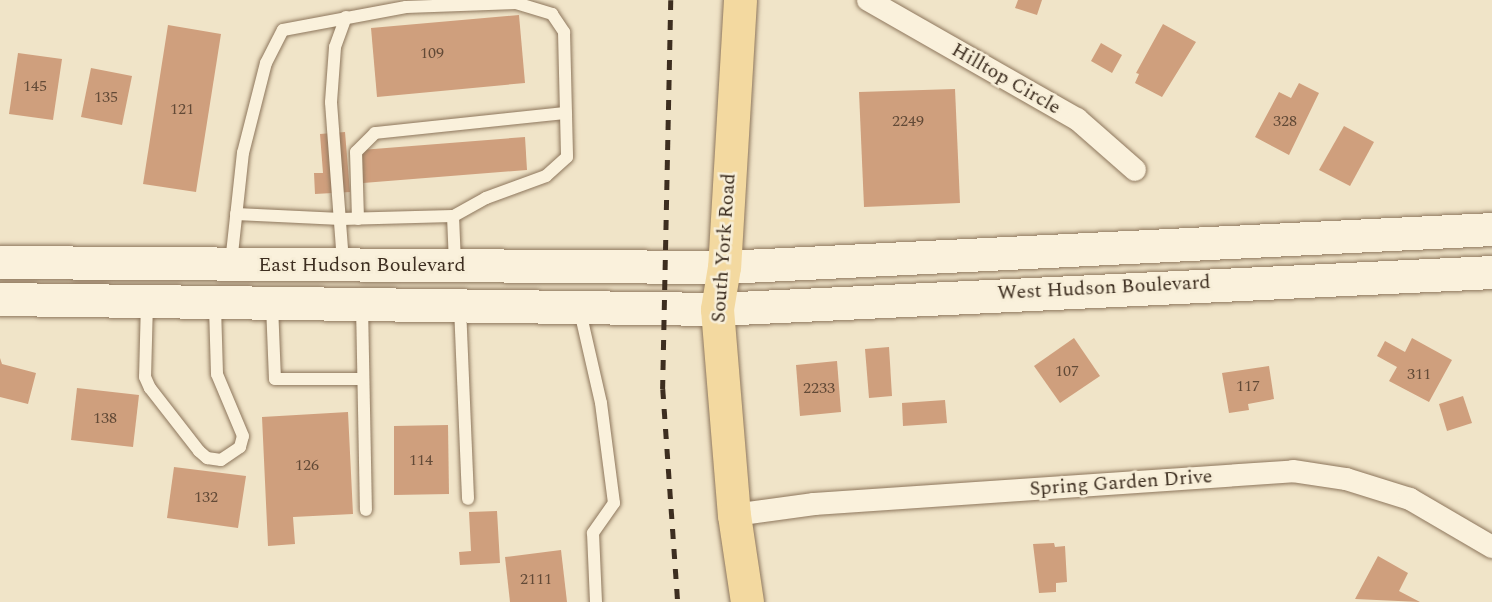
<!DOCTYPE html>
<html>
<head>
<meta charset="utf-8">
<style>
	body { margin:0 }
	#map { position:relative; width:1492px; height:602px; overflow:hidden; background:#f0e4c8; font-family:Spectral,serif }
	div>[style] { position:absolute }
	.building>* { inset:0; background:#cf9f7d }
	.roads { filter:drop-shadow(0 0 2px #8d765c) drop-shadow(0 0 2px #8d765c) }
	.service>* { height:12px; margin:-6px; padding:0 6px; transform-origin:6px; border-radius:6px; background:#faf1dc }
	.minor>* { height:22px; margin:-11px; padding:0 11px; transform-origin:11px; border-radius:11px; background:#faf1dc }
	.secondary>* { height:33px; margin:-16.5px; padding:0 16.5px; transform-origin:16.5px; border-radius:16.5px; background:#faf1dc }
	.primary>* { height:33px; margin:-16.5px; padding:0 16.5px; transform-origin:16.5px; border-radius:16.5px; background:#f3d9a0 }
	.rail>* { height:4.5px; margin-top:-2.25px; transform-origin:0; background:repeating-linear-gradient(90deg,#3d2e20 0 10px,transparent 0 20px) }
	span { translate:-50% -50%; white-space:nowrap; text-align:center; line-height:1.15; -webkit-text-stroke:5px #f7eed8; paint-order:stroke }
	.number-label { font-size:16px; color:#624a37 }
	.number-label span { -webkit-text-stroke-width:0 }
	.street-label { font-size:20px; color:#3d2e20 }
</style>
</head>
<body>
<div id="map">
	<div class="building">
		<div style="clip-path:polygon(1018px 0,1042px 0,1037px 15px,1015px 8px)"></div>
		<div style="clip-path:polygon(519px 15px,525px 83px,377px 97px,371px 28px)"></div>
		<div style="clip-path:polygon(1163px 24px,1196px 42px,1162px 97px,1135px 83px,1139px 74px,1136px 73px)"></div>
		<div style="clip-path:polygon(168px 25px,221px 34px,196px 192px,143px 184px)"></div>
		<div style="clip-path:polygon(1101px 43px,1122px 55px,1112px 73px,1091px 61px)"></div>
		<div style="clip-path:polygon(18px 53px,62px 59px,53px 120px,9px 114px)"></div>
		<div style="clip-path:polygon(91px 68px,132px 76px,122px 125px,81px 117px)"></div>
		<div style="clip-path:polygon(1299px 83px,1319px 93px,1289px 155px,1255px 137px,1279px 92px,1291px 98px)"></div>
		<div style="clip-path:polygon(955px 89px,960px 203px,864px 207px,859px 92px)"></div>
		<div style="clip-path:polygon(1344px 126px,1374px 142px,1350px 186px,1319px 170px)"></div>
		<div style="clip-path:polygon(345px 132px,350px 192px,315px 194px,314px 173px,323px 173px,320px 134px)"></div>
		<div style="clip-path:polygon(525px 137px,527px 170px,363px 183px,361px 150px)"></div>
		<div style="clip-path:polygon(1074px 338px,1100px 376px,1060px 403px,1034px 366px)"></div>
		<div style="clip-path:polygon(1412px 338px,1452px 360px,1429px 402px,1389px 381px,1397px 367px,1377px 356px,1385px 341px,1405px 352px)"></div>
		<div style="clip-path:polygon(889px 347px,892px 396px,869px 398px,865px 349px)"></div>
		<div style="clip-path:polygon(0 358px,2px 364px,36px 373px,28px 404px,0 397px)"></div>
		<div style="clip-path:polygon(837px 361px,841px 412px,800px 416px,796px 365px)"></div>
		<div style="clip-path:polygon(1269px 366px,1274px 399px,1248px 404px,1249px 410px,1229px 413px,1222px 373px)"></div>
		<div style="clip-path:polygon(77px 388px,139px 395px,133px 447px,71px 440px)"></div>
		<div style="clip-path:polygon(1463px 396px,1472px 423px,1447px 431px,1439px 404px)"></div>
		<div style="clip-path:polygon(945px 400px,947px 423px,903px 426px,902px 403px)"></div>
		<div style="clip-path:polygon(348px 412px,353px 514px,293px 517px,295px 544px,268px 546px,262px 417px)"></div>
		<div style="clip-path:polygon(448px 425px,449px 494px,394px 495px,394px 426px)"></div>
		<div style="clip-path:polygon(174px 467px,246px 476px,238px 528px,167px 518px)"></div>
		<div style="clip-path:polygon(497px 511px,500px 563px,460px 565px,459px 552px,471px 551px,469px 512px)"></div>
		<div style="clip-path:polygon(1054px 543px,1055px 547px,1065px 546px,1067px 582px,1056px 583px,1056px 592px,1039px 593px,1033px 544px)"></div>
		<div style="clip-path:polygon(561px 550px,567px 602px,510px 602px,505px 557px)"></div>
		<div style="clip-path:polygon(1378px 556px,1408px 573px,1399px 591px,1420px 602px,1355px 599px)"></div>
	</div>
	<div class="roads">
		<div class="service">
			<div style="left:236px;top:214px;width:105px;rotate:2.7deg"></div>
			<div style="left:341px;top:219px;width:112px;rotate:-1.5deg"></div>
			<div style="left:358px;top:219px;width:67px;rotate:-91.7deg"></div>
			<div style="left:356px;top:152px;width:27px;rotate:-45deg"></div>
			<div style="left:375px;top:133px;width:192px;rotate:-6deg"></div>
			<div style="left:343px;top:262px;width:160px;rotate:-94.3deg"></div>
			<div style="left:331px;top:102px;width:55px;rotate:-85.8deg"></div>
			<div style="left:335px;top:47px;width:32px;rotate:-70deg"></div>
			<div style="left:231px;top:263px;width:111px;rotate:-83.8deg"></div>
			<div style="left:243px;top:153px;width:93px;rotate:-75.7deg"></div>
			<div style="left:266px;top:63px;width:37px;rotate:-63deg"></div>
			<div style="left:283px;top:30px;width:125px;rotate:-10.6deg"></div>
			<div style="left:406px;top:7px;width:110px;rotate:-2.1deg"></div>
			<div style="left:516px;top:3px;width:38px;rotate:17deg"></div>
			<div style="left:552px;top:14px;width:22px;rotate:56deg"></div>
			<div style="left:564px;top:32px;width:125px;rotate:88.6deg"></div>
			<div style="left:567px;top:157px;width:28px;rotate:138deg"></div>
			<div style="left:546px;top:176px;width:64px;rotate:159.9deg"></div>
			<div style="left:486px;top:198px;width:38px;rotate:151deg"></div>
			<div style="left:453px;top:216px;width:47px;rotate:87.6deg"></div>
			<div style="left:147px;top:302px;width:75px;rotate:91.5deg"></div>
			<div style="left:145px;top:377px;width:12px;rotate:66deg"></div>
			<div style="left:150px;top:388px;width:80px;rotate:52.1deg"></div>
			<div style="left:199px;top:451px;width:11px;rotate:41deg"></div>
			<div style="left:207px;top:458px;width:14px;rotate:8deg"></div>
			<div style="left:221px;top:460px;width:23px;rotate:-34deg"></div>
			<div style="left:240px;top:447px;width:11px;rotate:-75deg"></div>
			<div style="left:243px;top:436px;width:67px;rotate:-112.8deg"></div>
			<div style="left:217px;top:374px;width:69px;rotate:-91.7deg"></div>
			<div style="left:272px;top:305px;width:74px;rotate:87.7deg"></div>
			<div style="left:275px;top:379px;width:88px"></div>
			<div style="left:362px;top:305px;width:205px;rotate:88.9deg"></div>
			<div style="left:460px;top:307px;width:192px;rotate:87.6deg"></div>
			<div style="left:579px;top:307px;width:98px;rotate:77.1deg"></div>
			<div style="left:601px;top:403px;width:101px;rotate:82.6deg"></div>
			<div style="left:614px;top:503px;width:37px;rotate:125deg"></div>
			<div style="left:593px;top:533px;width:69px;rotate:87.5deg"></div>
		</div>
		<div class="minor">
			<div style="left:868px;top:0;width:241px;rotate:29.7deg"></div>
			<div style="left:1077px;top:119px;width:77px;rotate:41.3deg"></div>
			<div style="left:734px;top:515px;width:81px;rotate:-7.8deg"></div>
			<div style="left:814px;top:504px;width:480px;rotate:-3.9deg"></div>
			<div style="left:1293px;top:471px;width:54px;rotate:8.6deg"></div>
			<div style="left:1346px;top:479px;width:67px;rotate:17.4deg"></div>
			<div style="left:1410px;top:499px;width:95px;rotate:30.3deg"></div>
		</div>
		<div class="secondary">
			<div style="left:0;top:262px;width:724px;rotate:0.4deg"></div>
			<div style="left:724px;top:267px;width:769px;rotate:-2.83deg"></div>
			<div style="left:0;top:299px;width:717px;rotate:0.8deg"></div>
			<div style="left:717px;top:309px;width:776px;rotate:-2.73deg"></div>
		</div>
		<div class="primary">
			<div style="left:740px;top:0;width:267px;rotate:93.4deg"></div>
			<div style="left:724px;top:267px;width:43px;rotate:99.5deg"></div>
			<div style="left:717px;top:309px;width:207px;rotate:85.3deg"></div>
			<div style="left:734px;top:515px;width:88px;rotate:81.5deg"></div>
		</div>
	</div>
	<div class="rail">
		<div style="left:671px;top:0;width:389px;rotate:91.2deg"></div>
		<div style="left:663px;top:389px;width:214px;rotate:86deg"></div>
	</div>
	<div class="number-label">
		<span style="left:432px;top:53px">109</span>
		<span style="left:35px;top:86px">145</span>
		<span style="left:106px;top:97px">135</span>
		<span style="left:182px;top:109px">121</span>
		<span style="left:908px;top:121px">2249</span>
		<span style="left:1285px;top:121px">328</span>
		<span style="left:1067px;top:371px">107</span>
		<span style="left:1419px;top:374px">311</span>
		<span style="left:1248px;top:386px">117</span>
		<span style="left:819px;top:388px">2233</span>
		<span style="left:105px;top:418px">138</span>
		<span style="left:421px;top:460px">114</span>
		<span style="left:307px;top:465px">126</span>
		<span style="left:206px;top:497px">132</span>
		<span style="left:536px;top:579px">2111</span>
	</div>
	<div class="street-label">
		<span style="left:1006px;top:79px;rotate:30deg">Hilltop Circle</span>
		<span style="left:724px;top:248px;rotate:-86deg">South York Road</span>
		<span style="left:362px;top:265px">East Hudson Boulevard</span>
		<span style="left:1104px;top:288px;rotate:-3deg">West Hudson Boulevard</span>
		<span style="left:1121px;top:483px;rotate:-4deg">Spring Garden Drive</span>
	</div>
</div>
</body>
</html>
